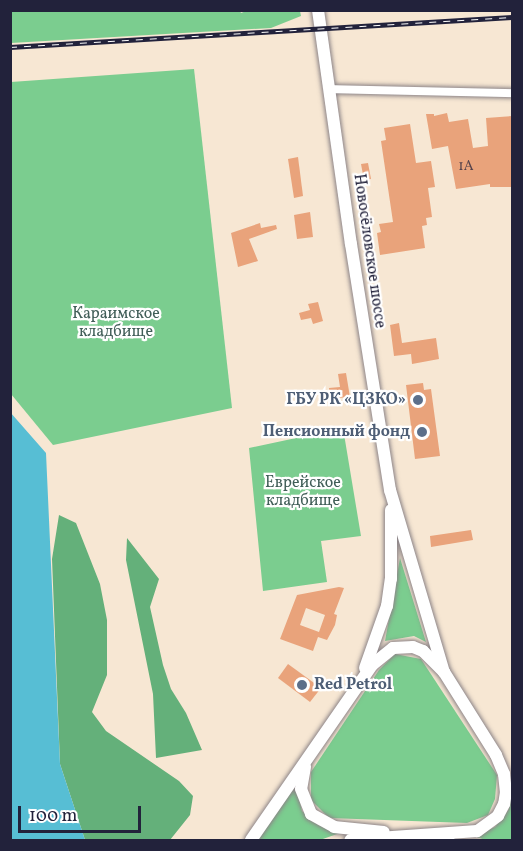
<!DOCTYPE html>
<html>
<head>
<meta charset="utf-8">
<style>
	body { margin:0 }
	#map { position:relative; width:523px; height:851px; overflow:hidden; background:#f7e7d3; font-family:Vollkorn,serif }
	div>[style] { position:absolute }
	.green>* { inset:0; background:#7bcd8f }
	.forest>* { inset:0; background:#64b07a }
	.water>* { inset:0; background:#57bed4 }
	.building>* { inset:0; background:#e9a37b }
	.roads { filter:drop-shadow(0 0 2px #8c8487) drop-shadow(0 0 2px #8c8487) }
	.street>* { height:8px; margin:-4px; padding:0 4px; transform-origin:4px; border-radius:4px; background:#fff }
	.secondary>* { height:10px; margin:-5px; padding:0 5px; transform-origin:5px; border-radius:5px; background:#fff }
	.primary>* { height:12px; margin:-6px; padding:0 6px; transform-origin:6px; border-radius:6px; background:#fff }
	.rail>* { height:4.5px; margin-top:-2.25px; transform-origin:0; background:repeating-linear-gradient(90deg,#fff 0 7px,#22223b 0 14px); box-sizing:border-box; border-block:2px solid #22223b }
	.dots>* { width:16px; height:16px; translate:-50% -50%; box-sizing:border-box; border:3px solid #fff; border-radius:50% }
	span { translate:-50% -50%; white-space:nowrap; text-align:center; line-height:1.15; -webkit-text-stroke:4.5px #fff; paint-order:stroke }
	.number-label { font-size:14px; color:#54424b }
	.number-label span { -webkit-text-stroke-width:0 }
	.street-label { font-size:16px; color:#22223b }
	.park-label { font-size:16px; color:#415e58 }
	.service-label { font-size:16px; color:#4e5e75; font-weight:700 }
	.right { translate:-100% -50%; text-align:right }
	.left { translate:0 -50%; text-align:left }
	.frame { position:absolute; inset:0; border:12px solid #22223b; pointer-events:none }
	.scale { position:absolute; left:18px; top:806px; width:123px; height:27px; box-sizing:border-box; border:3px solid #22223b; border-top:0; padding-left:8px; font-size:18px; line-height:21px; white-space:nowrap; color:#22223b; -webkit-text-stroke:4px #fff; paint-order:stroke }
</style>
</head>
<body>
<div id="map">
	<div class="green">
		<div style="clip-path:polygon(240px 11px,241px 13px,249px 10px,300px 11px,301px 16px,271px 28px,11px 43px,11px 11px)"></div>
		<div style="clip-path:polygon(194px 69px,232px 408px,53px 445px,11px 394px,11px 82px)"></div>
		<div style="clip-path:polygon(343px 428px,361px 536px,321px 541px,327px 582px,263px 591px,249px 448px)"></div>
		<div style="clip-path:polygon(400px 558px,426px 642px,414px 636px,385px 641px)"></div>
		<div style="clip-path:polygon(395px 654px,421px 659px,497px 775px,495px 799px,488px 815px,467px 823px,329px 818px,311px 800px,311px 772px,379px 670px)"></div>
		<div style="clip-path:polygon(295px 782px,302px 811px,318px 825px,340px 833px,320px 840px,255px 840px)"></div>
		<div style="clip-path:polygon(511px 789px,512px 840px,485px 840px,474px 836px,495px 827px,509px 809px)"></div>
	</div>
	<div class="forest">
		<div style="clip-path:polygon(59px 515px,76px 523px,100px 584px,107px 620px,107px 675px,92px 712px,106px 731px,179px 781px,193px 796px,190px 815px,170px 840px,85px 840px,60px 764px,52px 559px)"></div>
		<div style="clip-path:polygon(127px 538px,159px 579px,150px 607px,163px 665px,171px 689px,186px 713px,202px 750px,156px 758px,153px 694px,126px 560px)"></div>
	</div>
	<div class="water">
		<div style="clip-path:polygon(10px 412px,46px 453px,60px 764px,85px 840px,11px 840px)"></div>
	</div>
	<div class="building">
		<div style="clip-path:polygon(447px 113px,449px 122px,468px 119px,473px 148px,488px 146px,486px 118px,513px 116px,513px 187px,490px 187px,490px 184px,456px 189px,448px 146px,432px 149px,426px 114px,434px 114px,434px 116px)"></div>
		<div style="clip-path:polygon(410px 124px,416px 163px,431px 161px,435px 187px,428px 188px,432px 217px,426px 218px,427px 225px,422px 226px,425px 248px,380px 255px,377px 233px,381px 232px,379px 224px,393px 222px,381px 141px,386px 140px,384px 128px)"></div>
		<div style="clip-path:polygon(298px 157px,303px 196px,294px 198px,288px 159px)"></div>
		<div style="clip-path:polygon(368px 163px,371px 179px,364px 180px,361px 164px)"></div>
		<div style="clip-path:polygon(310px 212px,313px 237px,297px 239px,294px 215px)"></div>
		<div style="clip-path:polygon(260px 223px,261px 228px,276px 225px,277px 229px,249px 239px,258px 261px,238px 267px,231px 233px)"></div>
		<div style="clip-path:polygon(318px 302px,323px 321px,313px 324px,311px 318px,301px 320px,299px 313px,310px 310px,308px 304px)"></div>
		<div style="clip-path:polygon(399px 323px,402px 343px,436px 338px,439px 359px,412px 364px,411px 354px,394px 356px,390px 325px)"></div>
		<div style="clip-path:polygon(346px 373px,350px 397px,337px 398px,337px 403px,330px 403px,329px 388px,340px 387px,338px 374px)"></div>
		<div style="clip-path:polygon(423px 383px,424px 390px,431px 389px,440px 456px,415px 459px,406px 385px)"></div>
		<div style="clip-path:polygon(471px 530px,473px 540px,431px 547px,430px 536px)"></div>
		<div style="clip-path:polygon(evenodd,339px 587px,344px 588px,334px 614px,337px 615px,335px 625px,327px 640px,318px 637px,313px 651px,280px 639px,297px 595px,339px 587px,306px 608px,325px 615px,319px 632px,300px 625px,306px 608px)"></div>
		<div style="clip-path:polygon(288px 664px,321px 688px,310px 702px,278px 678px)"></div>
	</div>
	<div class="roads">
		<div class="street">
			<div style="left:329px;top:89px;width:183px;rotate:1.3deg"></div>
		</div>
		<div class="secondary">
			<div style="left:430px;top:837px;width:20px;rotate:9deg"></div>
		</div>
		<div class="primary">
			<div style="left:318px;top:10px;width:236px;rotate:82deg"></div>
			<div style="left:351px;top:244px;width:249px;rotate:81deg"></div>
			<div style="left:390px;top:490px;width:190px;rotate:73.5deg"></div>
			<div style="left:365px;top:668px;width:66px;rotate:-70.5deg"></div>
			<div style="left:387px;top:606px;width:27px;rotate:-82deg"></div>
			<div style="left:391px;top:579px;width:69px;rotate:-90deg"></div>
			<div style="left:305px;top:767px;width:22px;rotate:100deg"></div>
			<div style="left:301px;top:789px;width:27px;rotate:68deg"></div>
			<div style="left:311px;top:814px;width:26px;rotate:29deg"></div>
			<div style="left:334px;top:827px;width:50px;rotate:5.7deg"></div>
			<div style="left:251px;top:840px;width:213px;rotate:-55.3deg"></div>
			<div style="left:372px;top:665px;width:27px;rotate:-39deg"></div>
			<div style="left:393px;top:648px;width:20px;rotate:-3deg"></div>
			<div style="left:413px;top:647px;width:11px;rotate:22deg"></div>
			<div style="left:423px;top:651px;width:30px;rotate:45deg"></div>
			<div style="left:444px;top:672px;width:98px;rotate:57.9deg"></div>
			<div style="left:496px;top:755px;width:21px;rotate:67deg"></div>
			<div style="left:504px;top:774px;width:18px;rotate:84deg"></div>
			<div style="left:506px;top:792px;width:12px;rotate:99deg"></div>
			<div style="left:504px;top:804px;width:13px;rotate:117deg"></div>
			<div style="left:498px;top:816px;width:26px;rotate:144deg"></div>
			<div style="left:477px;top:831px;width:127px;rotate:175.9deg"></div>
		</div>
	</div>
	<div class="rail">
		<div style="left:10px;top:47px;width:503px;rotate:-3.42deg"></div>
	</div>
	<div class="dots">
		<div style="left:418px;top:400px;background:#5c6f8a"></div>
		<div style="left:422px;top:432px;background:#5c6f8a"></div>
		<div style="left:302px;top:685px;background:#5c6f8a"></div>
	</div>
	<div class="number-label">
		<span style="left:466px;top:167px">1А</span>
	</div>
	<div class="street-label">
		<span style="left:369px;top:251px;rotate:82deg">Новосёловское шоссе</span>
	</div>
	<div class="park-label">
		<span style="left:116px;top:323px">Караимское<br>кладбище</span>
		<span style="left:303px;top:492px">Еврейское<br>кладбище</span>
	</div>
	<div class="service-label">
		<span class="right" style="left:406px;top:400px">ГБУ РК «ЦЗКО»</span>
		<span class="right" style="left:410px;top:432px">Пенсионный фонд</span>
		<span class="left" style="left:314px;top:685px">Red Petrol</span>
	</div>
	<div class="frame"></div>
	<div class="scale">100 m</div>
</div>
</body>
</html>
